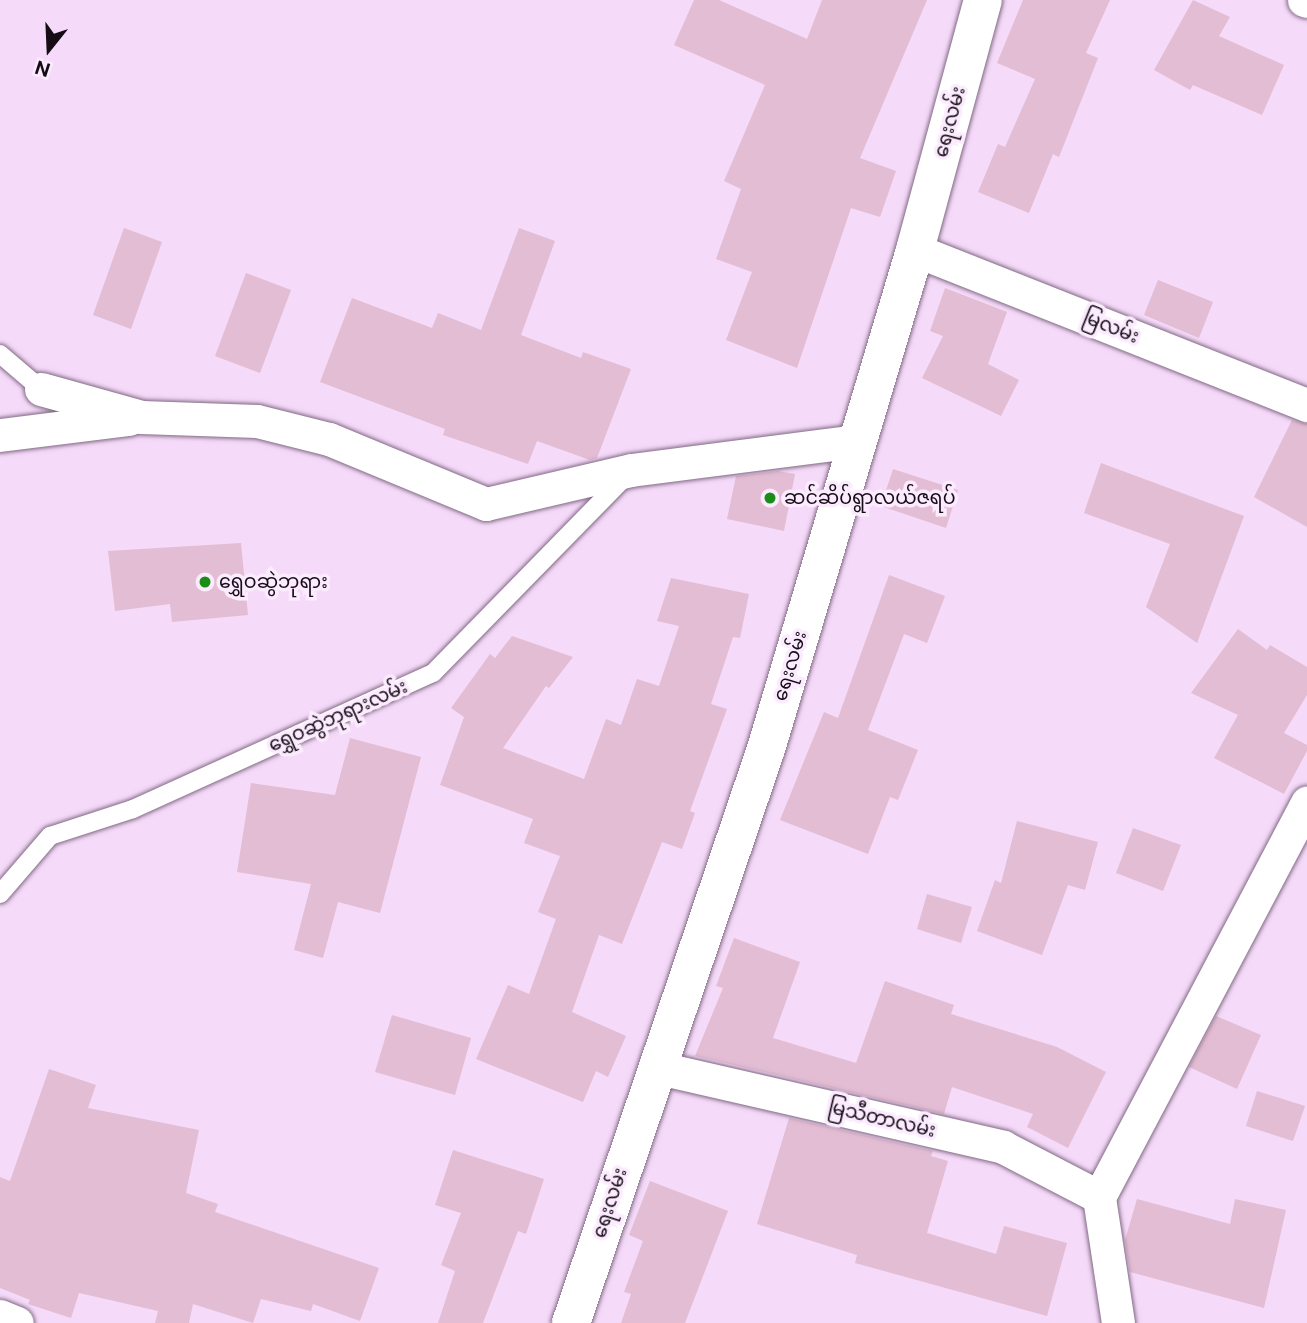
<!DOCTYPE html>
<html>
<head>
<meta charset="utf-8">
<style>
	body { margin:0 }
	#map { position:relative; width:1307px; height:1323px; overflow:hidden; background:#f5daf9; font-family:"Public Sans","Noto Sans Myanmar",sans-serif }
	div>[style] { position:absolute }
	.building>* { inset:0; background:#e3bdd3 }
	.roads { filter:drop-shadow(0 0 2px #816984) drop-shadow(0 0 2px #816984) }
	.service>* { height:18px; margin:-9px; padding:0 9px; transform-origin:9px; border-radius:9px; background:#fff }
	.minor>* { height:33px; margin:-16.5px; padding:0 16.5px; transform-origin:16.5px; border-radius:16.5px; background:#fff }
	.tertiary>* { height:38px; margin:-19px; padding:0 19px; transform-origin:19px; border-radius:19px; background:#fff }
	.dots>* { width:19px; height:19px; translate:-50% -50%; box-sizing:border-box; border:4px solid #fcebfe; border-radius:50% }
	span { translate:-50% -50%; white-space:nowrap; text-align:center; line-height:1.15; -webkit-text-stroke:7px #fcebfe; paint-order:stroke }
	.street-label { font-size:19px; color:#150c16 }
	.poi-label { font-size:19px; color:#150c16 }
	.left { translate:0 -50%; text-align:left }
	.north { position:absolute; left:14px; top:14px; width:70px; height:70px; -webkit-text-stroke:5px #fcebfe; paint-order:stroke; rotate:198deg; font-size:19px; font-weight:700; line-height:28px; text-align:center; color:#150c16 }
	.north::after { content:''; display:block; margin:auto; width:24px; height:32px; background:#150c16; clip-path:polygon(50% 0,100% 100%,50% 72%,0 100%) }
</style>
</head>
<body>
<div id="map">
	<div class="building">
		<div style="clip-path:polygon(694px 0,719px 0,807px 39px,822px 0,927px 0,860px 158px,896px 171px,880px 217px,851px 208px,797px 368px,726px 340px,752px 272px,716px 259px,741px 189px,724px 181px,765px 85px,674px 45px)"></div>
		<div style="clip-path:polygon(1023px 0,1110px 0,1086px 53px,1098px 58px,1059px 157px,1053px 154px,1029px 213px,978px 192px,998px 144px,1005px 147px,1035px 79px,997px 63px)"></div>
		<div style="clip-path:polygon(1193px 0,1230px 17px,1219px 36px,1284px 65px,1262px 115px,1193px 85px,1190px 90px,1154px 70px)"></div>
		<div style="clip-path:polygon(124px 228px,162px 242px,131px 329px,93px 315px)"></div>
		<div style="clip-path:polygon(519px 228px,555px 241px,521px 335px,581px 358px,583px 352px,631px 369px,597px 458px,590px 460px,537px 441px,528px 464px,443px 435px,445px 429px,320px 382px,352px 298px,432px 328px,438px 313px,481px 330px)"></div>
		<div style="clip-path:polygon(246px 273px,291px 290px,260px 373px,215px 356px)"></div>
		<div style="clip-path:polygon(1158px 280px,1213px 302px,1199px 338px,1144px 315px)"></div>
		<div style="clip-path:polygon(945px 288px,1007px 312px,988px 364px,1019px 380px,1001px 416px,922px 378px,943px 336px,930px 331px)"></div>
		<div style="clip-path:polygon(1292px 420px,1307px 424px,1307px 527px,1254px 497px)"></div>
		<div style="clip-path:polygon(1101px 463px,1244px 516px,1197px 643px,1146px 607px,1170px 544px,1084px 513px)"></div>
		<div style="clip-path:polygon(893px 469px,958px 490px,946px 528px,881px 506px)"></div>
		<div style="clip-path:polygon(778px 471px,795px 474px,784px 531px,727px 519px,736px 476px)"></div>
		<div style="clip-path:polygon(241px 543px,248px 615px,172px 622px,170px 604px,115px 611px,108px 551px)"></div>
		<div style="clip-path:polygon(889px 575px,945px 596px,927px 643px,904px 634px,868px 730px,918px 750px,898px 800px,890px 797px,868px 854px,780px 820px,824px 712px,838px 718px)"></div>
		<div style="clip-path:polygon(671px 578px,749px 594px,740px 638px,733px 637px,711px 704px,727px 709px,690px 811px,695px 813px,682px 849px,662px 842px,622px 944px,599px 935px,572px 1012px,626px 1036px,608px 1077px,596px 1071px,583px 1102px,476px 1059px,508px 985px,529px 994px,556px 919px,538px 912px,560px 856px,524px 843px,533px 819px,440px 785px,464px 717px,451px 708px,490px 654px,495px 658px,512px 636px,573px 657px,549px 688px,546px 686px,503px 748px,584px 779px,606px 719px,621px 725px,637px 679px,659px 686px,679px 626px,657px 621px)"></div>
		<div style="clip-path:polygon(1238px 629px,1267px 650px,1270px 645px,1307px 667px,1307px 695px,1284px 733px,1307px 745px,1307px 751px,1284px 794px,1214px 758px,1238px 715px,1191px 693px)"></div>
		<div style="clip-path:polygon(350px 738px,421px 757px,380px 913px,338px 902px,323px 958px,294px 950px,311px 884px,237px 872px,251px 783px,335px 795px)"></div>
		<div style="clip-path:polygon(1017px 821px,1098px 842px,1085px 890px,1068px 885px,1042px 955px,977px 931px,995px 880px,1001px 883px)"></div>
		<div style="clip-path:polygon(1133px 828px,1181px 845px,1163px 891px,1116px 873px)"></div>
		<div style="clip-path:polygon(927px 894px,972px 907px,961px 943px,917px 929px)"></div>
		<div style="clip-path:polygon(734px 938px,800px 962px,773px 1038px,856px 1063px,885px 981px,954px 1005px,951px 1014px,1057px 1047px,1106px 1072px,1068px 1148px,1027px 1127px,1033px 1114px,952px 1087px,944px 1114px,695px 1056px,723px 988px,716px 986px)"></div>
		<div style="clip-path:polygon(392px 1015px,471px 1038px,455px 1095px,375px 1072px)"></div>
		<div style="clip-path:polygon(1216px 1016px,1261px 1035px,1237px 1089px,1189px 1067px)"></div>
		<div style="clip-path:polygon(49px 1069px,96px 1085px,88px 1108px,199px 1130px,186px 1193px,218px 1204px,215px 1212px,379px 1268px,360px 1321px,313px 1304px,311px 1311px,261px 1299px,253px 1323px,193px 1304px,189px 1323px,155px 1323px,158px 1311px,79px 1293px,71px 1318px,28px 1304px,30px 1300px,0 1288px,0 1177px,10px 1181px)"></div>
		<div style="clip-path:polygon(1257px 1091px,1305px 1106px,1293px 1141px,1246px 1126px)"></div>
		<div style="clip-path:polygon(789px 1118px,933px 1151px,931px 1156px,948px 1161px,927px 1233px,996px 1254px,1004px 1226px,1067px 1243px,1047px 1316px,855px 1263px,857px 1255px,757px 1224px)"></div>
		<div style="clip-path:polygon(453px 1150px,544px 1179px,526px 1234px,518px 1231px,483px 1323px,438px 1323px,455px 1271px,441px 1265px,461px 1213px,435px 1205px)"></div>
		<div style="clip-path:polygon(650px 1181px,728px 1211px,685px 1323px,621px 1323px,631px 1294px,624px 1292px,643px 1241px,629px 1235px)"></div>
		<div style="clip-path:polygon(1137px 1199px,1230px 1224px,1235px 1199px,1286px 1210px,1264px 1308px,1130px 1272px,1125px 1240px)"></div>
	</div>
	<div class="roads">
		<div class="service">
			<div style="left:0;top:354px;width:54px;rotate:40.5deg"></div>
			<div style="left:0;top:894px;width:77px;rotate:-49.2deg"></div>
			<div style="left:50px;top:836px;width:87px;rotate:-18deg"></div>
			<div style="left:133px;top:809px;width:329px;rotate:-24.4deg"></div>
			<div style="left:433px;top:673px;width:277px;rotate:-45.6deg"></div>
		</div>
		<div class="minor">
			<div style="left:1304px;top:0;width:3px;rotate:18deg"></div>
			<div style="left:915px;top:250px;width:422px;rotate:21.6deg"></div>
			<div style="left:41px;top:389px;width:104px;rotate:15.6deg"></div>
			<div style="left:141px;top:417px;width:116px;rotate:2deg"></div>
			<div style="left:257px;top:421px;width:74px;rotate:14deg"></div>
			<div style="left:329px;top:439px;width:170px;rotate:22.5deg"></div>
			<div style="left:486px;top:504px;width:149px;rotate:-13.2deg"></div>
			<div style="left:631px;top:470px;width:229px;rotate:-7.3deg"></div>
			<div style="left:0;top:435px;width:130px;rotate:-7.1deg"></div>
			<div style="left:655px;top:1067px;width:357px;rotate:12.9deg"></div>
			<div style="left:1003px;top:1147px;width:108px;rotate:27.5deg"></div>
			<div style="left:0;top:1316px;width:18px;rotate:22deg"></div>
			<div style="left:1118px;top:1323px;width:127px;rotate:-98.6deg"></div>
			<div style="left:1099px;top:1197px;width:446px;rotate:-62.2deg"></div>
		</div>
		<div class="tertiary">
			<div style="left:571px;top:1323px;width:606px;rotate:-71.24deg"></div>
			<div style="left:766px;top:749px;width:521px;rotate:-73.37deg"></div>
			<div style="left:915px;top:250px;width:259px;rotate:-74.8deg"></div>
		</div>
	</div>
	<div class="dots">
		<div style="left:770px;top:498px;background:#198e17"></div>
		<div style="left:205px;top:582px;background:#198e17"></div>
	</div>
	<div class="street-label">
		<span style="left:950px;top:122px;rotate:-75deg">ရေးလမ်း</span>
		<span style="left:1111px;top:327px;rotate:22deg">မြလမ်း</span>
		<span style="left:790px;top:666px;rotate:-73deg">ရေးလမ်း</span>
		<span style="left:338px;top:716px;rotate:-24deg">ရွှေဝဆွဲဘုရားလမ်း</span>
		<span style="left:882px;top:1119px;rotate:13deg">မြသီတာလမ်း</span>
		<span style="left:610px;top:1203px;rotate:-72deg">ရေးလမ်း</span>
	</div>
	<div class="poi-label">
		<span class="left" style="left:784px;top:498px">ဆင်ဆိပ်ရွာလယ်ဇရပ်</span>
		<span class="left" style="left:219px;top:582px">ရွှေဝဆွဲဘုရား</span>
	</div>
	<div class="north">N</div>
</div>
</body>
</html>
